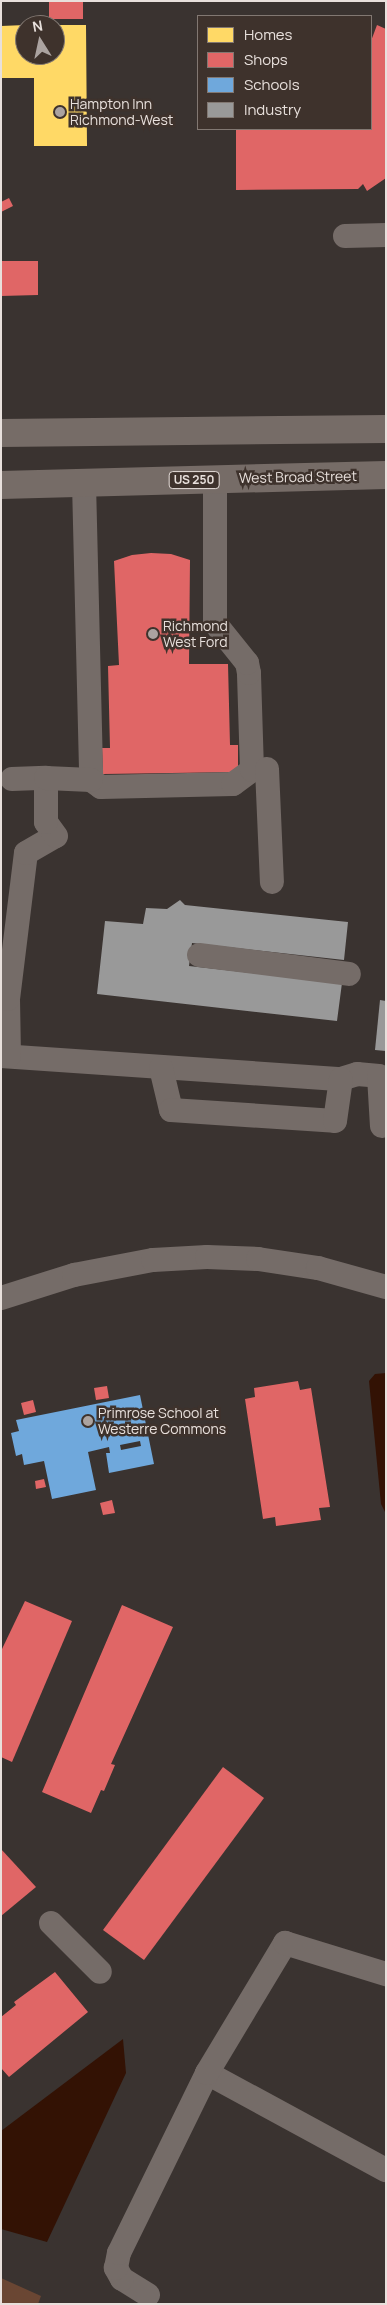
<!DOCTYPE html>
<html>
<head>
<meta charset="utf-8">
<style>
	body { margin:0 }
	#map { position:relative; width:387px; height:2305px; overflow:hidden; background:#3a3330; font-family:Manrope,sans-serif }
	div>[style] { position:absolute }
	.green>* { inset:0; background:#6a4633 }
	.water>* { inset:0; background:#331204 }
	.homes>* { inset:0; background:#ffd966 }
	.shops>* { inset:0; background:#e06666 }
	.schools>* { inset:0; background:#6fa8dc }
	.industry>* { inset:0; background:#999 }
	.minor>* { height:24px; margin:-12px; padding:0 12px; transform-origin:12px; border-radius:12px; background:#756c68 }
	.major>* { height:28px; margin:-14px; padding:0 14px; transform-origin:14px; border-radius:14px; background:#766c67 }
	.dots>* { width:14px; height:14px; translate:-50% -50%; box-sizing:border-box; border:2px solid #3e322c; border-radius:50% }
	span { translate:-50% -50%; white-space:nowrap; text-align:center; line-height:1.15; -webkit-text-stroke:5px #3e322c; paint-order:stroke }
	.shield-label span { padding:1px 4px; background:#3e322c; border:1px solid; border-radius:4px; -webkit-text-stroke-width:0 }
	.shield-label { font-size:12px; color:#e8e0dc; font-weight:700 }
	.poi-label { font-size:14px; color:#e8e0dc }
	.left { translate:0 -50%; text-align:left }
	.street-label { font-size:14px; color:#e8e0dc }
	.frame { position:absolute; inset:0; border:2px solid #e8e0dc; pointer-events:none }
	.legend { position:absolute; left:197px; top:15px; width:175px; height:115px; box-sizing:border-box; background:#3e322c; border:1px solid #827872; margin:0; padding:6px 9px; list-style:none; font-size:15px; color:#e8e0dc }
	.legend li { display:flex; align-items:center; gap:10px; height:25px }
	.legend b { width:25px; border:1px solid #827872 }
	.north { position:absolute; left:15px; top:15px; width:50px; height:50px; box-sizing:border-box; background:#3e322c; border:1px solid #827872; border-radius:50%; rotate:350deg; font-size:14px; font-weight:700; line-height:20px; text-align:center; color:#e8e0dc }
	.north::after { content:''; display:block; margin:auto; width:18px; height:22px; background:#aba3a0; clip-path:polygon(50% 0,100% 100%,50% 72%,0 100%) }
</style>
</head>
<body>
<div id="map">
	<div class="green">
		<div style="clip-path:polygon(1px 2278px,41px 2296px,38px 2304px,1px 2304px)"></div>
	</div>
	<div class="water">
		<div style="clip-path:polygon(386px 1373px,386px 1514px,381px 1504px,369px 1381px,375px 1374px)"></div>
		<div style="clip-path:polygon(123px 2039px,126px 2073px,47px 2242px,1px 2229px,1px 2131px)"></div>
	</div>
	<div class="homes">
		<div style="clip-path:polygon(25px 25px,25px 55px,55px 55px,55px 25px,86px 25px,87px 146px,34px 146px,34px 78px,1px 78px,1px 26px)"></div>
	</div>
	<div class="shops">
		<div style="clip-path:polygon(49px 1px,83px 1px,83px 19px,49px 19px)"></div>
		<div style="clip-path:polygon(377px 25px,386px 29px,386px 178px,367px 191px,363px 184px,358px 189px,236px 190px,236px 129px,371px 129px,371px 41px)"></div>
		<div style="clip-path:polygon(9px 198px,13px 206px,1px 212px,1px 202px)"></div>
		<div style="clip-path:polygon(1px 261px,38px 261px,38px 295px,1px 296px)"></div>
		<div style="clip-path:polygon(151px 553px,171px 554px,190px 560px,189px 664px,228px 664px,230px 745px,238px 745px,238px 772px,103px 774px,102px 748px,110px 748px,108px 666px,119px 665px,114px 561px,132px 555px)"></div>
		<div style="clip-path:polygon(298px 1381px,300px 1390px,311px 1388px,330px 1507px,319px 1508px,321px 1520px,276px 1526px,275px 1517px,263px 1519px,245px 1399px,255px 1397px,254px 1388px)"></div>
		<div style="clip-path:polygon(107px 1386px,109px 1398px,96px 1400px,94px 1388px)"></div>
		<div style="clip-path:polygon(33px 1400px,36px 1412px,24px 1415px,21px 1403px)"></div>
		<div style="clip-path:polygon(44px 1479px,46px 1487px,36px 1489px,35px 1481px)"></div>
		<div style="clip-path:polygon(112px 1500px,115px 1513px,103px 1515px,100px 1503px)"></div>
		<div style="clip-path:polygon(25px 1601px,72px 1621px,12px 1762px,1px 1757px,2px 1649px)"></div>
		<div style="clip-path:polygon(122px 1605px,173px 1627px,111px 1764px,115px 1765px,104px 1791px,101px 1790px,91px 1813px,42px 1792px)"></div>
		<div style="clip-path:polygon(223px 1767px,264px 1798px,144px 1960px,103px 1930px)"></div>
		<div style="clip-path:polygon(1px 1849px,36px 1887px,1px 1916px)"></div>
		<div style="clip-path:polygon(55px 1972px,88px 2012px,9px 2077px,1px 2068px,1px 2017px,16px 2005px,14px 2002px)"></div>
	</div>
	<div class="schools">
		<div style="clip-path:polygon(evenodd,140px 1395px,154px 1464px,109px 1473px,106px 1453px,110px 1453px,109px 1447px,88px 1452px,96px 1490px,52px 1499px,44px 1461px,24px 1465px,22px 1454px,16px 1456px,11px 1433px,19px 1431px,16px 1420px,140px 1395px,140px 1441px,141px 1446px,121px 1450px,120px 1445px,140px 1441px)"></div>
	</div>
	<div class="industry">
		<div style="clip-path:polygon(180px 900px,185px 905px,348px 922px,344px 960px,192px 943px,189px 966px,342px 983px,337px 1021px,97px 994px,105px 921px,143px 924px,146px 908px,167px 909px)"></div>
		<div style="clip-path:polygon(380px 1000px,386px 1001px,386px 1051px,375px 1050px)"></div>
	</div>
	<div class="minor">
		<div style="left:345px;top:236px;width:41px;rotate:-1.4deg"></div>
		<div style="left:84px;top:483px;width:297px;rotate:88.6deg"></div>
		<div style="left:91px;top:780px;width:12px;rotate:35deg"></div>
		<div style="left:101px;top:787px;width:132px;rotate:-1.3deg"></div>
		<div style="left:233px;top:784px;width:24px;rotate:-36deg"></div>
		<div style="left:252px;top:770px;width:97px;rotate:-91.8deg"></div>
		<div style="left:249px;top:673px;width:10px;rotate:-101deg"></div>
		<div style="left:247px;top:663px;width:51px;rotate:-128.7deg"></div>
		<div style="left:215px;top:623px;width:143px;rotate:-90deg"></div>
		<div style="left:267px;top:769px;width:113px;rotate:87.5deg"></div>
		<div style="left:12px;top:779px;width:34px;rotate:-2deg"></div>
		<div style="left:199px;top:955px;width:151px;rotate:7.2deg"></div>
		<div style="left:1px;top:1056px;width:341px;rotate:3.9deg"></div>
		<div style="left:341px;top:1079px;width:17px;rotate:-17deg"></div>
		<div style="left:357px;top:1074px;width:22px;rotate:5deg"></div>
		<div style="left:379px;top:1076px;width:50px;rotate:86.6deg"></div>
		<div style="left:9px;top:1056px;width:57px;rotate:-91deg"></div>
		<div style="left:8px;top:999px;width:147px;rotate:-83deg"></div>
		<div style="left:26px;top:853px;width:34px;rotate:-30deg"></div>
		<div style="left:56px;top:836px;width:17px;rotate:-126deg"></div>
		<div style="left:46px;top:822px;width:44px;rotate:-90deg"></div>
		<div style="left:46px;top:778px;width:45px;rotate:2.5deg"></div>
		<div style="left:161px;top:1068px;width:43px;rotate:76.6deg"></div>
		<div style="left:171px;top:1110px;width:164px;rotate:3.8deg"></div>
		<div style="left:335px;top:1121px;width:42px;rotate:-81.9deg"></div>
		<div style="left:1px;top:1298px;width:77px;rotate:-17.5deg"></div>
		<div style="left:74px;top:1275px;width:80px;rotate:-10.8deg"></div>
		<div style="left:153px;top:1260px;width:54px;rotate:-3.2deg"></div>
		<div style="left:207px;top:1257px;width:51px;rotate:2.2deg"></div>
		<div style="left:258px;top:1259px;width:61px;rotate:8.5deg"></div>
		<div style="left:318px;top:1268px;width:71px;rotate:15.6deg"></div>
		<div style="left:51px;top:1923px;width:69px;rotate:45deg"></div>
		<div style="left:207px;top:2073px;width:204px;rotate:28.5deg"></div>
		<div style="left:148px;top:2295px;width:31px;rotate:-148deg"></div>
		<div style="left:122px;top:2279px;width:13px;rotate:-119deg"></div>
		<div style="left:116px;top:2268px;width:15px;rotate:-79deg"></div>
		<div style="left:119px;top:2253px;width:200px;rotate:-63.9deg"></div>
		<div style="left:207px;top:2073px;width:152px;rotate:-59deg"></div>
		<div style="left:285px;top:1943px;width:106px;rotate:17.1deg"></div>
	</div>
	<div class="major">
		<div style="left:1px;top:433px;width:385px;rotate:-0.6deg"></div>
		<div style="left:1px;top:485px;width:385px;rotate:-1.5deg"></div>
	</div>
	<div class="dots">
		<div style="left:60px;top:112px;background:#aba3a0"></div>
		<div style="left:153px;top:634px;background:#aba3a0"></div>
		<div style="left:88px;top:1421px;background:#aba3a0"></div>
	</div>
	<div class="shield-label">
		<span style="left:194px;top:480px">US 250</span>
	</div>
	<div class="poi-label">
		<span class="left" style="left:70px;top:112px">Hampton Inn<br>Richmond-West</span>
		<span class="left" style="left:163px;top:634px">Richmond<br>West Ford</span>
		<span class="left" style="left:98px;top:1421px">Primrose School at<br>Westerre Commons</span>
	</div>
	<div class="street-label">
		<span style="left:298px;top:477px;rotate:-1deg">West Broad Street</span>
	</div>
	<div class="frame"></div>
	<ul class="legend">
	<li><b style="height:14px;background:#ffd966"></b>Homes</li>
	<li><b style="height:14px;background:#e06666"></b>Shops</li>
	<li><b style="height:14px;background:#6fa8dc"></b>Schools</li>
	<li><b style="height:14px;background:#999"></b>Industry</li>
	</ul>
	<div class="north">N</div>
</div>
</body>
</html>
